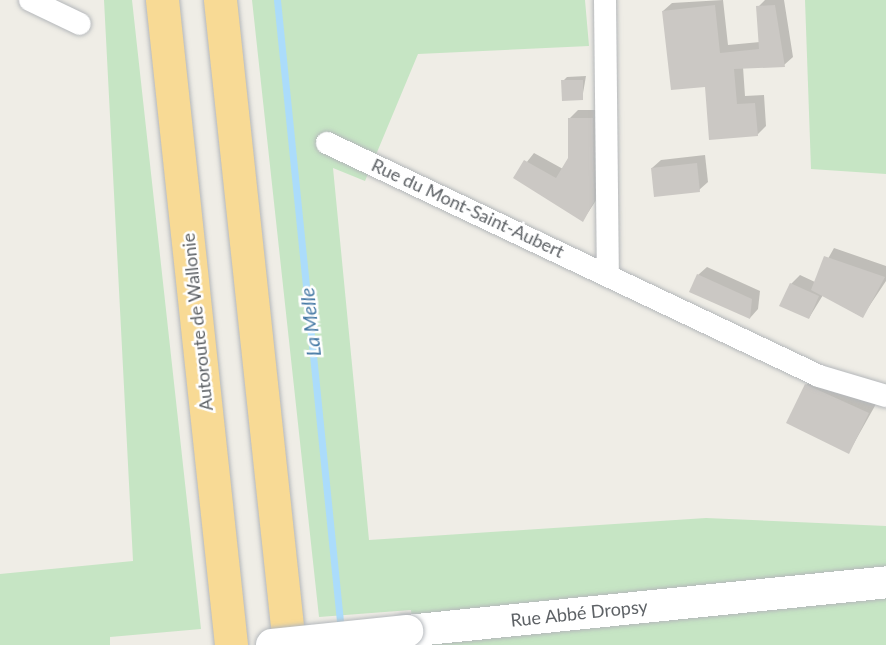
<!DOCTYPE html>
<html>
<head>
<meta charset="utf-8">
<style>
	body { margin:0 }
	#map { position:relative; width:886px; height:645px; overflow:hidden; background:#efede6; font-family:Lato,sans-serif }
	div>[style] { position:absolute }
	.green>* { inset:0; background:#c6e5c4 }
	.shadow>* { inset:0; background:#0003 }
	.stream>* { height:7px; margin:-3.5px; padding:0 3.5px; transform-origin:3.5px; border-radius:3.5px; background:#abdcfb }
	.building>* { inset:0; background:#cbc8c4 }
	.roads { filter:drop-shadow(0 0 2px #b4b7ba) drop-shadow(0 0 2px #b4b7ba) }
	.street>* { height:22px; margin:-11px; padding:0 11px; transform-origin:11px; border-radius:11px; background:#fff }
	.secondary>* { height:32px; margin:-16px; padding:0 16px; transform-origin:16px; border-radius:16px; background:#fff }
	.highway>* { height:33px; margin:-16.5px; padding:0 16.5px; transform-origin:16.5px; border-radius:16.5px; background:#f8da95 }
	.bridges { filter:drop-shadow(0 0 2px #b5b9bd) drop-shadow(0 0 2px #b5b9bd) }
	.secondary-bridge>* { height:32px; margin:-16px; padding:0 16px; transform-origin:16px; border-radius:16px; background:#fff }
	span { translate:-50% -50%; white-space:nowrap; text-align:center; line-height:1.15; -webkit-text-stroke:5px #fff; paint-order:stroke }
	.street-label { font-size:18px; color:#5e6266 }
	.water-label { font-size:20px; color:#4478a4; font-style:italic }
</style>
</head>
<body>
<div id="map">
	<div class="green">
		<div style="clip-path:polygon(104px 0,132px 0,201px 629px,110px 637px,110px 645px,0 645px,0 574px,133px 561px)"></div>
		<div style="clip-path:polygon(252px 0,585px 0,589px 46px,418px 54px,365px 181px,333px 168px,369px 540px,706px 518px,886px 526px,886px 645px,415px 645px,411px 610px,319px 617px)"></div>
		<div style="clip-path:polygon(805px 0,886px 0,886px 174px,811px 169px)"></div>
	</div>
	<div class="shadow">
		<div style="clip-path:polygon(723px 0,728px 45px,760px 42px,758px 7px,765px 0,784px 0,793px 57px,784px 65px,743px 67px,745px 96px,764px 95px,766px 126px,757px 135px,707px 85px,663px 11px,672px 3px)"></div>
		<div style="clip-path:polygon(586px 76px,582px 99px,563px 81px,567px 77px)"></div>
		<div style="clip-path:polygon(578px 110px,600px 110px,601px 193px,583px 220px,515px 177px,534px 153px,563px 169px,569px 159px,570px 118px)"></div>
		<div style="clip-path:polygon(705px 155px,708px 182px,699px 190px,652px 168px,661px 160px)"></div>
		<div style="clip-path:polygon(834px 248px,886px 266px,886px 281px,862px 317px,823px 295px,809px 318px,791px 284px,800px 275px,815px 282px)"></div>
		<div style="clip-path:polygon(707px 267px,760px 291px,758px 309px,750px 318px,698px 275px)"></div>
		<div style="clip-path:polygon(815px 377px,876px 404px,849px 452px,806px 385px)"></div>
	</div>
	<div class="stream">
		<div style="left:277px;top:0;width:634px;rotate:84.21deg"></div>
	</div>
	<div class="building">
		<div style="clip-path:polygon(715px 5px,720px 53px,759px 49px,756px 6px,775px 5px,785px 67px,734px 69px,737px 104px,755px 103px,758px 136px,709px 140px,705px 87px,671px 90px,662px 11px)"></div>
		<div style="clip-path:polygon(561px 80px,583px 80px,583px 100px,562px 101px)"></div>
		<div style="clip-path:polygon(568px 118px,593px 118px,594px 202px,583px 222px,513px 178px,524px 160px,556px 178px,568px 158px)"></div>
		<div style="clip-path:polygon(697px 163px,700px 192px,654px 197px,651px 168px)"></div>
		<div style="clip-path:polygon(824px 256px,885px 277px,863px 318px,811px 290px)"></div>
		<div style="clip-path:polygon(697px 274px,752px 299px,750px 319px,689px 292px)"></div>
		<div style="clip-path:polygon(790px 283px,819px 296px,809px 319px,779px 306px)"></div>
		<div style="clip-path:polygon(805px 384px,869px 413px,849px 454px,786px 423px)"></div>
	</div>
	<div class="roads">
		<div class="street">
			<div style="left:30px;top:0;width:55px;rotate:25.6deg"></div>
			<div style="left:605px;top:0;width:275px;rotate:89.4deg"></div>
			<div style="left:327px;top:143px;width:544px;rotate:25.34deg"></div>
			<div style="left:819px;top:376px;width:70px;rotate:16.6deg"></div>
		</div>
		<div class="secondary">
			<div style="left:407px;top:631px;width:481px;rotate:-5.8deg"></div>
		</div>
		<div class="highway">
			<div style="left:162px;top:0;width:649px;rotate:83.89deg"></div>
			<div style="left:220px;top:0;width:649px;rotate:83.89deg"></div>
		</div>
	</div>
	<div class="bridges">
		<div class="secondary-bridge">
			<div style="left:272px;top:645px;width:136px;rotate:-5.9deg"></div>
		</div>
	</div>
	<div class="street-label">
		<span style="left:468px;top:208px;rotate:25deg">Rue du Mont-Saint-Aubert</span>
		<span style="left:197px;top:322px;rotate:-96deg">Autoroute de Wallonie</span>
		<span style="left:579px;top:613px;rotate:-6deg">Rue Abbé Dropsy</span>
	</div>
	<div class="water-label">
		<span style="left:310px;top:322px;rotate:-96deg">La Melle</span>
	</div>
</div>
</body>
</html>
